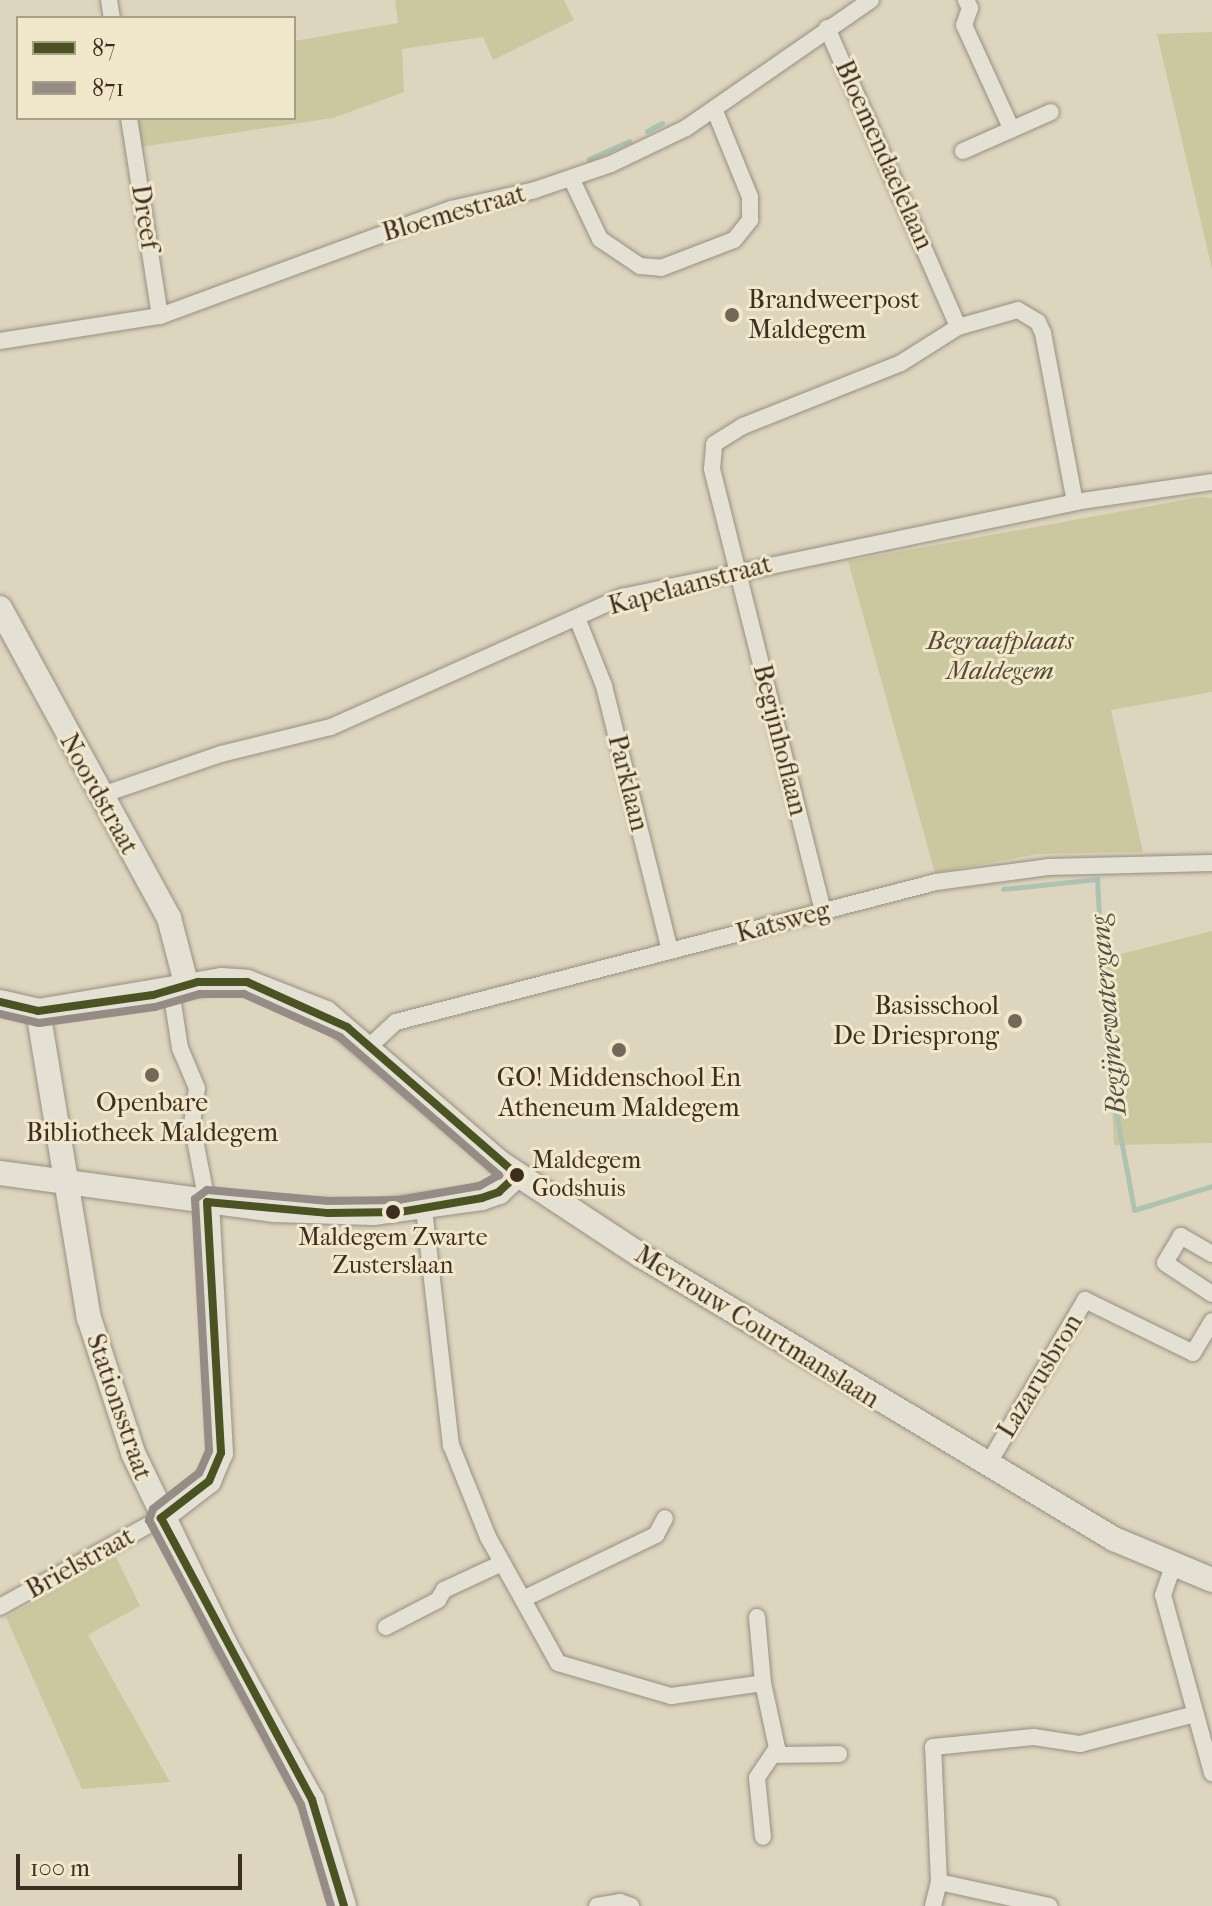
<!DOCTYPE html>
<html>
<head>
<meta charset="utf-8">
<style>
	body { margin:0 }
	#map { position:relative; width:1212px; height:1906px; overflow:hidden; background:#ddd5be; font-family:"IM FELL French Canon",serif }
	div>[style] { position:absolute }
	.green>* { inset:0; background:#cbc8a0 }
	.stream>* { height:5px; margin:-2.5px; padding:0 2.5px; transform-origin:2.5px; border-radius:2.5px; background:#adc3b1 }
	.roads { filter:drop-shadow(0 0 2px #979082) drop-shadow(0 0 2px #979082) }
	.street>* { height:16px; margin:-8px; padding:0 8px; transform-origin:8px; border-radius:8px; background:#e4e0d4 }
	.secondary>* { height:24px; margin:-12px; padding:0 12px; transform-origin:12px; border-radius:12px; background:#e4e0d4 }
	.bus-1>* { height:8px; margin:-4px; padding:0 4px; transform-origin:4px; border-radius:4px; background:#4a5321 }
	.bus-2>* { height:8px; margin:-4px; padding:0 4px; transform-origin:4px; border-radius:4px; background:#958c85 }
	.dots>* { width:22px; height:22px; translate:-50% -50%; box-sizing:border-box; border:4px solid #f1e8cc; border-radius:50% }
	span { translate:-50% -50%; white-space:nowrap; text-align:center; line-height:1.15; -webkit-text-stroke:6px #f1e8cc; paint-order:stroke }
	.bus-label { font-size:24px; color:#3e2e22 }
	.left { translate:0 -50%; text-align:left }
	.street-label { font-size:26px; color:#3e2e22 }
	.poi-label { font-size:26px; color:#3e2e22 }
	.right { translate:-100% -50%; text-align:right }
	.park-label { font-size:26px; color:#574b36; font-style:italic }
	.water-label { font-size:28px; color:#545144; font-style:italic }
	.legend { position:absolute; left:16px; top:16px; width:280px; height:104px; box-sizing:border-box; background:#f1e8cc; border:2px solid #a99e88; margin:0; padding:10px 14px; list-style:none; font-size:24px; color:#3e2e22 }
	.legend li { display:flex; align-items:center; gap:16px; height:40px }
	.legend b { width:40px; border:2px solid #a99e88 }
	.scale { position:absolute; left:16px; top:1854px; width:226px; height:36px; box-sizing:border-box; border:4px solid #3e2e22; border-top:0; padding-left:10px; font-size:24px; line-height:28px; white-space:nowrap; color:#3e2e22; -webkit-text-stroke:6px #f1e8cc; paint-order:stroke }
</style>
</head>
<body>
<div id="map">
	<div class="green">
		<div style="clip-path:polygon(395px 0,564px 0,574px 20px,493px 60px,483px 37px,402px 49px,404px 92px,333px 118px,140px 147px,136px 118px,294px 118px,294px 41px,398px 23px)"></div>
		<div style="clip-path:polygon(1212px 32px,1212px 269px,1157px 34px)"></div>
		<div style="clip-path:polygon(1200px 497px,1212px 498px,1212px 692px,1111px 710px,1143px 852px,1038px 854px,935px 873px,848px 561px)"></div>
		<div style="clip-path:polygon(1212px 931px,1212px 1143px,1114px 1145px,1105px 958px)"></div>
		<div style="clip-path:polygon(116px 1557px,140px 1606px,88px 1635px,170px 1782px,82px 1789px,6px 1617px)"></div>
	</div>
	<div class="stream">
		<div style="left:647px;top:131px;width:17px;rotate:-28deg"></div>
		<div style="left:589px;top:159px;width:44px;rotate:-24.2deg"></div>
		<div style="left:1003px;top:889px;width:95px;rotate:-6.1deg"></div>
		<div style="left:1097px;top:879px;width:185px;rotate:86.9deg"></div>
		<div style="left:1107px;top:1064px;width:148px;rotate:79.5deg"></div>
		<div style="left:1134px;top:1210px;width:82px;rotate:-17.1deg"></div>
	</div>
	<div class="roads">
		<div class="street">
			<div style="left:109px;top:0;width:18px;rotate:81deg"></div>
			<div style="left:966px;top:0;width:9px;rotate:63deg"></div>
			<div style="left:970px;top:8px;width:18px;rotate:109deg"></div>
			<div style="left:964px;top:25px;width:115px;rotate:65.4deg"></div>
			<div style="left:827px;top:28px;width:326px;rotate:66.3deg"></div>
			<div style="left:129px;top:118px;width:200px;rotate:81.1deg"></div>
			<div style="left:963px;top:151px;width:96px;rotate:-23.9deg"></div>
			<div style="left:571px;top:178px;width:68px;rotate:64.6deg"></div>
			<div style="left:600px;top:239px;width:48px;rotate:34deg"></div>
			<div style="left:640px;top:266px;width:21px;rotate:5deg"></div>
			<div style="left:661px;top:268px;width:78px;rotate:-21deg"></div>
			<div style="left:734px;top:240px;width:26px;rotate:-51deg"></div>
			<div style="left:750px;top:220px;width:23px;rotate:-90deg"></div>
			<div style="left:750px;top:197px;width:95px;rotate:-112.2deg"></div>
			<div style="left:0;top:341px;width:162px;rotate:-8.9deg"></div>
			<div style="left:160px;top:316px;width:310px;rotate:-20.2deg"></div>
			<div style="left:451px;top:209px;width:86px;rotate:-12.7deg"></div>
			<div style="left:535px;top:190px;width:80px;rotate:-18.9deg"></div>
			<div style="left:611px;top:164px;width:83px;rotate:-25.6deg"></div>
			<div style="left:686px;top:128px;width:225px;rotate:-34.7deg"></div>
			<div style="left:577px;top:618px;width:73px;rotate:68.3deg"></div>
			<div style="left:604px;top:686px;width:273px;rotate:76deg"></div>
			<div style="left:99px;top:796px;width:129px;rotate:-19deg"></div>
			<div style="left:221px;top:754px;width:113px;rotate:-13.8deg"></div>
			<div style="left:331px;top:727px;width:319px;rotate:-24.1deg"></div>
			<div style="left:622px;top:597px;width:463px;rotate:-11.8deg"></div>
			<div style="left:1075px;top:502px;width:138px;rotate:-8.3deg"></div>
			<div style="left:823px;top:911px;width:456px;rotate:-104.1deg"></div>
			<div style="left:712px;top:469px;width:25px;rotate:-85deg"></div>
			<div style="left:714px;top:444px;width:34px;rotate:-32deg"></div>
			<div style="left:743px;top:426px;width:170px;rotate:-21.7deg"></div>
			<div style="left:901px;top:363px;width:67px;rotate:-32.3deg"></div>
			<div style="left:958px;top:327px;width:62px;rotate:-15.8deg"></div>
			<div style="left:1018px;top:310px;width:23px;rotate:31deg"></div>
			<div style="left:1038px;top:322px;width:12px;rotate:66deg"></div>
			<div style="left:1043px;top:333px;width:172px;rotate:79.3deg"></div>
			<div style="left:171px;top:990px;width:59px;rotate:81.2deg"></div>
			<div style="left:180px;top:1048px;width:43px;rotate:67deg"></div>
			<div style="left:197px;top:1088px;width:36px;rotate:98deg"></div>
			<div style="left:192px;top:1124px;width:79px;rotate:79.1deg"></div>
			<div style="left:370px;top:1046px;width:35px;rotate:-43deg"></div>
			<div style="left:396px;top:1022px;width:558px;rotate:-14.53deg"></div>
			<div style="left:936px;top:882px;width:113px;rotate:-7.6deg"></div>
			<div style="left:1048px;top:867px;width:164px;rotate:-1.4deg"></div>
			<div style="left:424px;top:1209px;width:238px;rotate:83.5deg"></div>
			<div style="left:451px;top:1445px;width:99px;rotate:68.1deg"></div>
			<div style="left:488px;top:1537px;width:144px;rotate:60.9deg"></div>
			<div style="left:558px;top:1663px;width:118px;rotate:16.3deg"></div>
			<div style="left:671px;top:1696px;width:93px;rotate:-8deg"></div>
			<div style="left:763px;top:1683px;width:66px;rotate:77.8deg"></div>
			<div style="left:777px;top:1748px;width:36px;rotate:124deg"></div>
			<div style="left:757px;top:1778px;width:59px;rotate:84.2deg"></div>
			<div style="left:1212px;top:1254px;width:36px;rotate:-150deg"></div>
			<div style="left:1181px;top:1236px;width:31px;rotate:121deg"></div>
			<div style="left:1165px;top:1263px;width:56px;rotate:33.4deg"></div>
			<div style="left:987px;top:1466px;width:193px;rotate:-59.4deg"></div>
			<div style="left:1085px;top:1300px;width:120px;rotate:26.1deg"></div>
			<div style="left:1193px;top:1353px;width:37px;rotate:-59deg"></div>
			<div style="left:1173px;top:1566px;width:31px;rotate:109deg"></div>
			<div style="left:1163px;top:1595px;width:185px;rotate:74.6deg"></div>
			<div style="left:523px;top:1599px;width:148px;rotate:-25.7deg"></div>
			<div style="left:656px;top:1535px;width:19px;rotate:-62deg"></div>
			<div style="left:0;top:1607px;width:184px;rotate:-28.9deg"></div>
			<div style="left:757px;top:1617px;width:66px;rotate:84.8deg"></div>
			<div style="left:386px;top:1627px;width:59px;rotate:-27.4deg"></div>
			<div style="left:438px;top:1600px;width:12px;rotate:-59deg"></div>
			<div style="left:444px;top:1590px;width:64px;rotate:-25deg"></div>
			<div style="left:776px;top:1755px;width:63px;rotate:-0.9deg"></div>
			<div style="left:939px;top:1882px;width:113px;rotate:12.3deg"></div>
			<div style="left:597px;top:1906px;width:23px;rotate:-10deg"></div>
			<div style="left:620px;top:1902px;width:12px;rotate:20deg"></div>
			<div style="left:933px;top:1906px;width:25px;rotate:-76deg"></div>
			<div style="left:939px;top:1882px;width:135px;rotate:-92.5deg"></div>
			<div style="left:933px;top:1747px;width:101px;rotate:-5.7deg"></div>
			<div style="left:1034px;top:1737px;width:47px;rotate:8.7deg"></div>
			<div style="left:1080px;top:1744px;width:119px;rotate:-14.6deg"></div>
		</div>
		<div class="secondary">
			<div style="left:0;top:608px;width:353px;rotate:61.4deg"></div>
			<div style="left:169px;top:918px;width:67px;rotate:75.3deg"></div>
			<div style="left:0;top:1002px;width:39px;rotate:13deg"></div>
			<div style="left:38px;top:1011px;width:186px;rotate:-9.6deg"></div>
			<div style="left:221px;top:980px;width:26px;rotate:4deg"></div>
			<div style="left:247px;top:982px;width:85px;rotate:21.4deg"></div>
			<div style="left:326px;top:1013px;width:228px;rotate:40.7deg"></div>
			<div style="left:499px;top:1162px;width:169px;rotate:33.4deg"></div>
			<div style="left:640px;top:1255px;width:553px;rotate:30.93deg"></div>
			<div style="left:1114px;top:1539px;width:106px;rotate:22.7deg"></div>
			<div style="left:38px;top:1011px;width:311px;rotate:80.6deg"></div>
			<div style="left:89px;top:1318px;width:142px;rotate:71.9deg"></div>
			<div style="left:133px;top:1453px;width:212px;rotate:64.3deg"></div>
			<div style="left:225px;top:1644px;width:179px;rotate:60.9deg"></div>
			<div style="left:312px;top:1800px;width:111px;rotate:73.2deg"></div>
			<div style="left:0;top:1173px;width:277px;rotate:7.7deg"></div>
			<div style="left:275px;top:1210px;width:98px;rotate:1.8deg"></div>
			<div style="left:373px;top:1213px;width:110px;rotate:-7.8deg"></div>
			<div style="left:482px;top:1198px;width:18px;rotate:-19deg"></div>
			<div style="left:499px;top:1192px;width:25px;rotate:-43deg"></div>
			<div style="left:161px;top:1518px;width:61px;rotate:-37.6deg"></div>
			<div style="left:209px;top:1481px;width:30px;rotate:-67deg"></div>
			<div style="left:221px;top:1453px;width:251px;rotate:-93.2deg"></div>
		</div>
	</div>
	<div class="bus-1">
		<div style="left:0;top:1002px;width:39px;rotate:13deg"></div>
		<div style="left:38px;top:1011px;width:116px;rotate:-7.9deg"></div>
		<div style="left:153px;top:995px;width:47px;rotate:-16.1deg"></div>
		<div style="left:198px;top:982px;width:49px"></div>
		<div style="left:247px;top:982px;width:110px;rotate:24.2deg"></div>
		<div style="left:347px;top:1027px;width:225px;rotate:41deg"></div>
		<div style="left:517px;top:1175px;width:25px;rotate:137deg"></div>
		<div style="left:499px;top:1192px;width:18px;rotate:161deg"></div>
		<div style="left:482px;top:1198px;width:83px;rotate:170.3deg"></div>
		<div style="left:400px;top:1212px;width:72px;rotate:179.2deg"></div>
		<div style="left:328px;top:1213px;width:121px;rotate:-174.8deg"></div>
		<div style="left:207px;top:1202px;width:251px;rotate:86.8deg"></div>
		<div style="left:221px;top:1453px;width:30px;rotate:113deg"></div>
		<div style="left:209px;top:1481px;width:61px;rotate:142.4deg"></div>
		<div style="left:161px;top:1518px;width:320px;rotate:61.8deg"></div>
		<div style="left:312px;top:1800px;width:111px;rotate:73.2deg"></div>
	</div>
	<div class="bus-2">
		<div style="left:0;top:1014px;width:40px;rotate:13deg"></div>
		<div style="left:39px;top:1023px;width:117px;rotate:-7.9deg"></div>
		<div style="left:155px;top:1007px;width:47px;rotate:-16.1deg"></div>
		<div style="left:200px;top:994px;width:44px"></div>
		<div style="left:244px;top:994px;width:105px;rotate:24.1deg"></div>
		<div style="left:340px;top:1037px;width:211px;rotate:41deg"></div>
		<div style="left:499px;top:1175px;width:23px;rotate:151deg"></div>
		<div style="left:479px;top:1186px;width:81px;rotate:170.1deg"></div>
		<div style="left:399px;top:1200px;width:71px;rotate:179.2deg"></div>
		<div style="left:328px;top:1201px;width:121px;rotate:-174.8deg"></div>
		<div style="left:207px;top:1190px;width:15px;rotate:143deg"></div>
		<div style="left:195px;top:1199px;width:252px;rotate:86.8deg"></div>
		<div style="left:209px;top:1451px;width:24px;rotate:114deg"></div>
		<div style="left:199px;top:1473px;width:58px;rotate:142deg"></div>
		<div style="left:153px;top:1509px;width:12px;rotate:110deg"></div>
		<div style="left:149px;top:1520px;width:323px;rotate:61.9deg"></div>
		<div style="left:301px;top:1805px;width:105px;rotate:73.5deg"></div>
	</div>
	<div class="dots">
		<div style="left:732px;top:315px;background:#766859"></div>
		<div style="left:1015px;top:1021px;background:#766859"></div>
		<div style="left:619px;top:1050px;background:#766859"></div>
		<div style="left:152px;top:1075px;background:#766859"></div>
		<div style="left:517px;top:1175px;background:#3e2e22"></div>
		<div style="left:393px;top:1212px;background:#3e2e22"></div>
	</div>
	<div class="bus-label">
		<span class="left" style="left:532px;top:1175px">Maldegem<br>Godshuis</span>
		<span style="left:393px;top:1252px">Maldegem Zwarte<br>Zusterslaan</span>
	</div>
	<div class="street-label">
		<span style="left:884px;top:155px;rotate:66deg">Bloemendaelelaan</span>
		<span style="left:454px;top:213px;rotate:-16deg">Bloemestraat</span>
		<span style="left:145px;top:217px;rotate:81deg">Dreef</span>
		<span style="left:690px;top:585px;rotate:-15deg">Kapelaanstraat</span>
		<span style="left:780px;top:740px;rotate:76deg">Begijnhoflaan</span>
		<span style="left:628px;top:783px;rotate:76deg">Parklaan</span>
		<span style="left:99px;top:794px;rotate:61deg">Noordstraat</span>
		<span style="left:783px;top:922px;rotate:-15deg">Katsweg</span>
		<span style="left:757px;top:1327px;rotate:32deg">Mevrouw Courtmanslaan</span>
		<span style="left:1040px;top:1376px;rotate:-59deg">Lazarusbron</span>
		<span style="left:119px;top:1407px;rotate:71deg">Stationsstraat</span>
		<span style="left:80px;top:1563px;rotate:-29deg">Brielstraat</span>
	</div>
	<div class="poi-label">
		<span class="left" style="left:748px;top:315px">Brandweerpost<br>Maldegem</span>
		<span class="right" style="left:999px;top:1021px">Basisschool<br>De Driesprong</span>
		<span style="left:619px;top:1093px">GO! Middenschool En<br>Atheneum Maldegem</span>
		<span style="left:152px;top:1118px">Openbare<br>Bibliotheek Maldegem</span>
	</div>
	<div class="park-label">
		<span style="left:1000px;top:656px">Begraafplaats<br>Maldegem</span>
	</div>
	<div class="water-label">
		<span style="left:1108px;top:1015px;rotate:-95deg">Begijnewatergang</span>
	</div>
	<ul class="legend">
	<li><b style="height:10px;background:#4a5321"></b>87</li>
	<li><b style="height:10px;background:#958c85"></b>871</li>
	</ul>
	<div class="scale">100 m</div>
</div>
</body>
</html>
